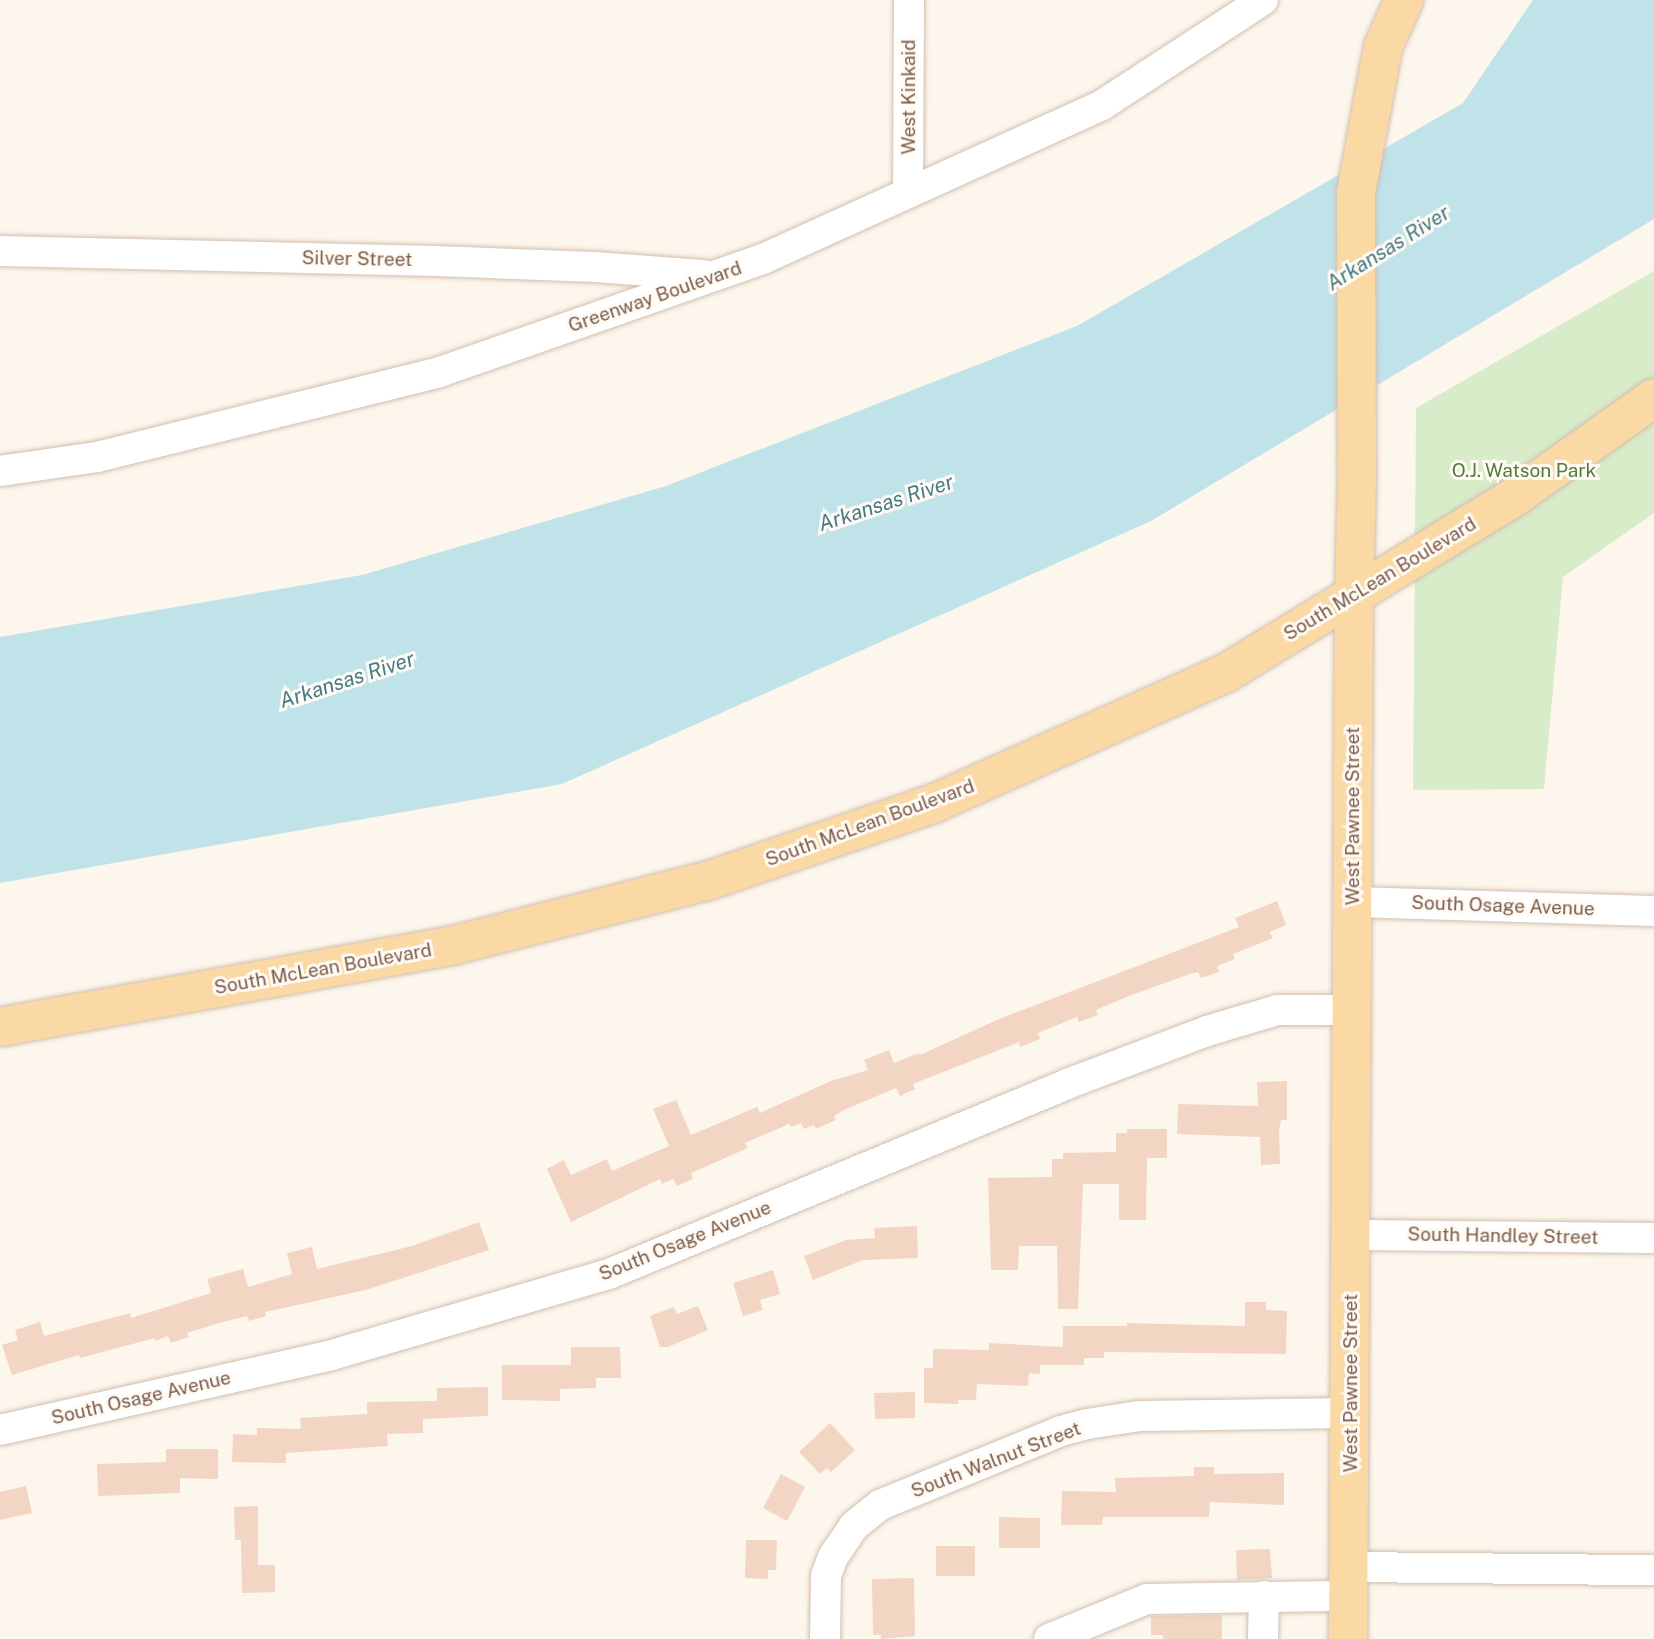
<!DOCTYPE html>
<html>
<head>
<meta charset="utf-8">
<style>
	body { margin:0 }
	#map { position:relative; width:1654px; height:1639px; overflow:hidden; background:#fdf6ec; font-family:"Public Sans",sans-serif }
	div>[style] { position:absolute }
	.green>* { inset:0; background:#d8ecc9 }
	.water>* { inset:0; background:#bfe3e8 }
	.building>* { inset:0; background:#f3d5c3 }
	.roads { filter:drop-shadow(0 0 2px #d1beb0) drop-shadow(0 0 2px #d1beb0) }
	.minor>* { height:30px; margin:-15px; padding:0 15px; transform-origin:15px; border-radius:15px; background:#fff }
	.major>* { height:38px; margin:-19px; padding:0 19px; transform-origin:19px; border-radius:19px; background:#fbd9a5 }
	span { translate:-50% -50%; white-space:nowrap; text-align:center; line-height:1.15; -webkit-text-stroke:6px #fffaf3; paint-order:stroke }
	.street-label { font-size:19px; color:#7a5c4d }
	.park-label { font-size:19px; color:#537a41 }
	.water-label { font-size:21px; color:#437c86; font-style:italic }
</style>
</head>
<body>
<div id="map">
	<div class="green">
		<div style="clip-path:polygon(1654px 271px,1654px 513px,1563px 577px,1544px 789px,1413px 790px,1416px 408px)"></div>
	</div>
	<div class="water">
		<div style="clip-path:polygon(1533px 0,1654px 0,1654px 219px,1151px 521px,562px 784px,0 883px,0 637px,362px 575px,666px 486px,1077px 326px,1463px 103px)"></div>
	</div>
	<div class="building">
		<div style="clip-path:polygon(1277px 901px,1286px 925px,1270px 932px,1273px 938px,1233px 954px,1235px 959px,1217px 966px,1219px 972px,1201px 978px,1198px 972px,1190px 974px,1129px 996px,1096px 1010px,1098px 1015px,1079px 1022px,1077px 1017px,1038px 1033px,1040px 1039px,1020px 1047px,1019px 1042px,913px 1084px,915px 1089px,900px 1096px,896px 1088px,844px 1110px,834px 1116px,836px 1120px,816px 1129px,814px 1125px,804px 1129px,801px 1123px,791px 1127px,789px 1124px,745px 1143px,748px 1148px,691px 1173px,693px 1179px,677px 1186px,673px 1179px,662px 1184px,660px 1179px,571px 1222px,547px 1169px,564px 1160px,571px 1175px,607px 1159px,612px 1171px,669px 1146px,653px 1109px,676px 1100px,691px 1135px,757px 1107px,760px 1113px,831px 1081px,868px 1070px,864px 1060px,889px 1050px,894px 1063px,919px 1053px,920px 1055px,999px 1019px,1239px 927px,1235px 918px)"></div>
		<div style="clip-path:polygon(1287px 1081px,1287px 1120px,1281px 1120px,1279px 1131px,1280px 1164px,1261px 1165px,1260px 1137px,1177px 1134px,1178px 1104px,1258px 1106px,1257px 1082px)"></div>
		<div style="clip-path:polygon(1127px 1129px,1167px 1129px,1167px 1158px,1147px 1158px,1146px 1220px,1119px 1220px,1119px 1184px,1083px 1184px,1078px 1309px,1058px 1309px,1057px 1246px,1019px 1246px,1018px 1270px,991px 1270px,988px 1178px,1052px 1177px,1052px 1159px,1063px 1159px,1063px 1153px,1116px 1152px,1116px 1133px,1127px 1133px)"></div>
		<div style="clip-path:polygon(479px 1222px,489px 1250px,366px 1290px,265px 1312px,266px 1316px,249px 1321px,247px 1316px,223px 1322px,187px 1333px,189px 1337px,171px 1343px,168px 1336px,155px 1341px,155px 1338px,80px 1358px,79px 1355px,12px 1375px,2px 1345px,18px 1340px,15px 1330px,40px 1322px,44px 1336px,130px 1313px,131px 1318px,211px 1293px,207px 1279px,243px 1269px,248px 1287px,292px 1274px,287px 1253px,312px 1247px,317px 1269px,412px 1246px)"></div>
		<div style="clip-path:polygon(917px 1226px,918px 1258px,863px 1260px,813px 1280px,804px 1256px,846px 1240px,875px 1238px,874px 1228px)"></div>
		<div style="clip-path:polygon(773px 1270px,780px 1294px,760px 1300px,763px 1310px,743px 1316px,733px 1283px)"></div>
		<div style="clip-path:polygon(1245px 1302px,1266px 1302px,1266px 1310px,1287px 1311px,1286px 1354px,1104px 1352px,1104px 1358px,1084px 1358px,1084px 1365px,1040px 1365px,1040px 1374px,1029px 1373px,1028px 1386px,977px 1384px,976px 1400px,958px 1400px,958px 1404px,924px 1403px,924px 1368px,933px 1368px,933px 1349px,989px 1350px,989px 1343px,1063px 1347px,1063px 1326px,1127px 1326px,1127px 1323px,1245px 1326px)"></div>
		<div style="clip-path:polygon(698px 1306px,708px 1330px,668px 1347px,660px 1347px,650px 1316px,674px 1307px,677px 1314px)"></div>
		<div style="clip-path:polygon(571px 1347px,620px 1347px,621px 1378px,596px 1378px,596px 1388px,560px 1389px,560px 1401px,502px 1400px,502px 1365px,571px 1365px)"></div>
		<div style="clip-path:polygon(488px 1387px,488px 1416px,423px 1419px,423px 1433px,387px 1434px,388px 1446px,286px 1453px,286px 1463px,232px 1462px,233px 1434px,257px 1435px,257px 1428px,301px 1429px,300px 1418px,367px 1414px,367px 1402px,437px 1401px,437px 1388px)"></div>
		<div style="clip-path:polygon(915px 1392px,915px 1418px,875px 1419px,874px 1393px)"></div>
		<div style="clip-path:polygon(830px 1423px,855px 1450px,831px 1472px,827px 1468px,820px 1474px,799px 1452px)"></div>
		<div style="clip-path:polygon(166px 1449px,218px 1449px,218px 1479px,180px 1478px,180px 1493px,98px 1496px,97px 1464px,166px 1462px)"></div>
		<div style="clip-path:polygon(1194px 1467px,1214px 1467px,1214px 1474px,1284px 1473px,1284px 1505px,1210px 1502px,1209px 1517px,1103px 1517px,1102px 1525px,1061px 1525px,1062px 1491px,1116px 1492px,1115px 1478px,1194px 1476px)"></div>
		<div style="clip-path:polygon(781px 1474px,805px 1487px,787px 1521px,763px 1508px)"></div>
		<div style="clip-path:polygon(26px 1486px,32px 1513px,0 1520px,0 1492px)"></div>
		<div style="clip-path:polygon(258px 1506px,258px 1565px,275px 1565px,275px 1592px,242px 1593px,241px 1540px,235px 1540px,234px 1507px)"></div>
		<div style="clip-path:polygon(999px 1517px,1040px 1518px,1040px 1548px,999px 1548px)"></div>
		<div style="clip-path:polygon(746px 1540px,777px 1540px,776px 1570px,768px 1570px,768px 1579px,745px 1578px)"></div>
		<div style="clip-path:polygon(936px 1546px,975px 1546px,975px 1576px,936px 1576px)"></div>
		<div style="clip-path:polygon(1270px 1549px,1272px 1578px,1237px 1580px,1236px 1550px)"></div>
		<div style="clip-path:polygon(914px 1578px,915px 1636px,881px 1639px,881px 1635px,873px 1635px,872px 1579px)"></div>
		<div style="clip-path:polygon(1222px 1615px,1222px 1639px,1163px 1639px,1163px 1635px,1151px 1635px,1151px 1616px)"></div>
	</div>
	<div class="roads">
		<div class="minor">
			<div style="left:908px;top:193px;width:193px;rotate:-89.7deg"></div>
			<div style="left:0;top:251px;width:436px;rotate:1.3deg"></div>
			<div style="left:436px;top:261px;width:159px;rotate:2.2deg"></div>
			<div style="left:595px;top:267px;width:108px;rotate:4.2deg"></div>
			<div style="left:0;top:471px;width:98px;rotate:-8.2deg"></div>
			<div style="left:97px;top:457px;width:353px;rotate:-13.9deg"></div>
			<div style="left:440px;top:372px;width:342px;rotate:-19.3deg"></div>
			<div style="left:763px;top:259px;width:372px;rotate:-24.4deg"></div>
			<div style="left:1102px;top:105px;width:192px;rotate:-33.1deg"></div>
			<div style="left:1352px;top:902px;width:302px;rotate:1.7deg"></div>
			<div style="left:1352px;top:1235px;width:302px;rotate:0.6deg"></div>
			<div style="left:0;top:1430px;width:340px;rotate:-12.7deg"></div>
			<div style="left:332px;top:1355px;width:289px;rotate:-16.3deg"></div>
			<div style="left:609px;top:1274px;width:496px;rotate:-22.5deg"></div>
			<div style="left:1067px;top:1084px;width:150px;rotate:-20.7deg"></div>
			<div style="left:1207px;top:1031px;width:74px;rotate:-16.5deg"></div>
			<div style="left:1278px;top:1010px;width:74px"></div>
			<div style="left:1349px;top:1567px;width:305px;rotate:0.6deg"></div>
			<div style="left:825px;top:1639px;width:63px;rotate:-89.1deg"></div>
			<div style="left:826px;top:1576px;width:20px;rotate:-70deg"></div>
			<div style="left:833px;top:1557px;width:37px;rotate:-56deg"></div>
			<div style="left:854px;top:1526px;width:33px;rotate:-39deg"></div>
			<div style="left:880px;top:1505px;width:196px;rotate:-22.2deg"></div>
			<div style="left:1061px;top:1431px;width:27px;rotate:-15deg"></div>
			<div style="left:1087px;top:1424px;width:54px;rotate:-8.6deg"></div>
			<div style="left:1140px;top:1416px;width:212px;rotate:-0.8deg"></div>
			<div style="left:1049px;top:1639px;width:106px;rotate:-22.2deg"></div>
			<div style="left:1147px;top:1599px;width:202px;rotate:-0.9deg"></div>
			<div style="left:1263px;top:1639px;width:43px;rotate:-88.7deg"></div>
		</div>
		<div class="major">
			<div style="left:0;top:1027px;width:462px;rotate:-10.2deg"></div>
			<div style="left:455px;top:945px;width:263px;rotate:-14.3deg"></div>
			<div style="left:710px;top:880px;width:238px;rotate:-18.9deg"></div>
			<div style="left:935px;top:803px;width:319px;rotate:-24.1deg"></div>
			<div style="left:1226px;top:673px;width:340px;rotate:-31.4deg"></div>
			<div style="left:1516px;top:496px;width:169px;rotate:-35.4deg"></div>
			<div style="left:1348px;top:1639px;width:1044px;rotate:-89.67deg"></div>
			<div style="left:1354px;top:595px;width:117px;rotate:-88.5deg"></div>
			<div style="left:1357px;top:478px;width:285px;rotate:-90.2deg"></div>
			<div style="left:1356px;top:193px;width:148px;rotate:-79.5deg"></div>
			<div style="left:1383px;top:47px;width:51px;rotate:-65.9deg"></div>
		</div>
	</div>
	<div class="street-label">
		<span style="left:909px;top:97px;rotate:-90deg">West Kinkaid</span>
		<span style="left:357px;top:259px;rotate:1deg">Silver Street</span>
		<span style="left:655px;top:297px;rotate:-19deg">Greenway Boulevard</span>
		<span style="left:1380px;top:579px;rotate:-31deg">South McLean Boulevard</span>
		<span style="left:1353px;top:816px;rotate:-90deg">West Pawnee Street</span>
		<span style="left:870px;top:823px;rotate:-20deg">South McLean Boulevard</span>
		<span style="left:1503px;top:906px;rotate:2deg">South Osage Avenue</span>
		<span style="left:323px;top:969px;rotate:-10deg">South McLean Boulevard</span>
		<span style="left:1503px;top:1236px;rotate:1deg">South Handley Street</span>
		<span style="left:685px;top:1241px;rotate:-22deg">South Osage Avenue</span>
		<span style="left:1351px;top:1383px;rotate:-90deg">West Pawnee Street</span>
		<span style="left:141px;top:1398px;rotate:-13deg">South Osage Avenue</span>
		<span style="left:996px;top:1460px;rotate:-21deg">South Walnut Street</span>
	</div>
	<div class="park-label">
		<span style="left:1524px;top:471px">O.J. Watson Park</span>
	</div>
	<div class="water-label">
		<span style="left:1388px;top:248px;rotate:-32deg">Arkansas River</span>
		<span style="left:886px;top:503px;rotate:-18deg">Arkansas River</span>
		<span style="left:347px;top:680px;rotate:-18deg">Arkansas River</span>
	</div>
</div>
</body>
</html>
